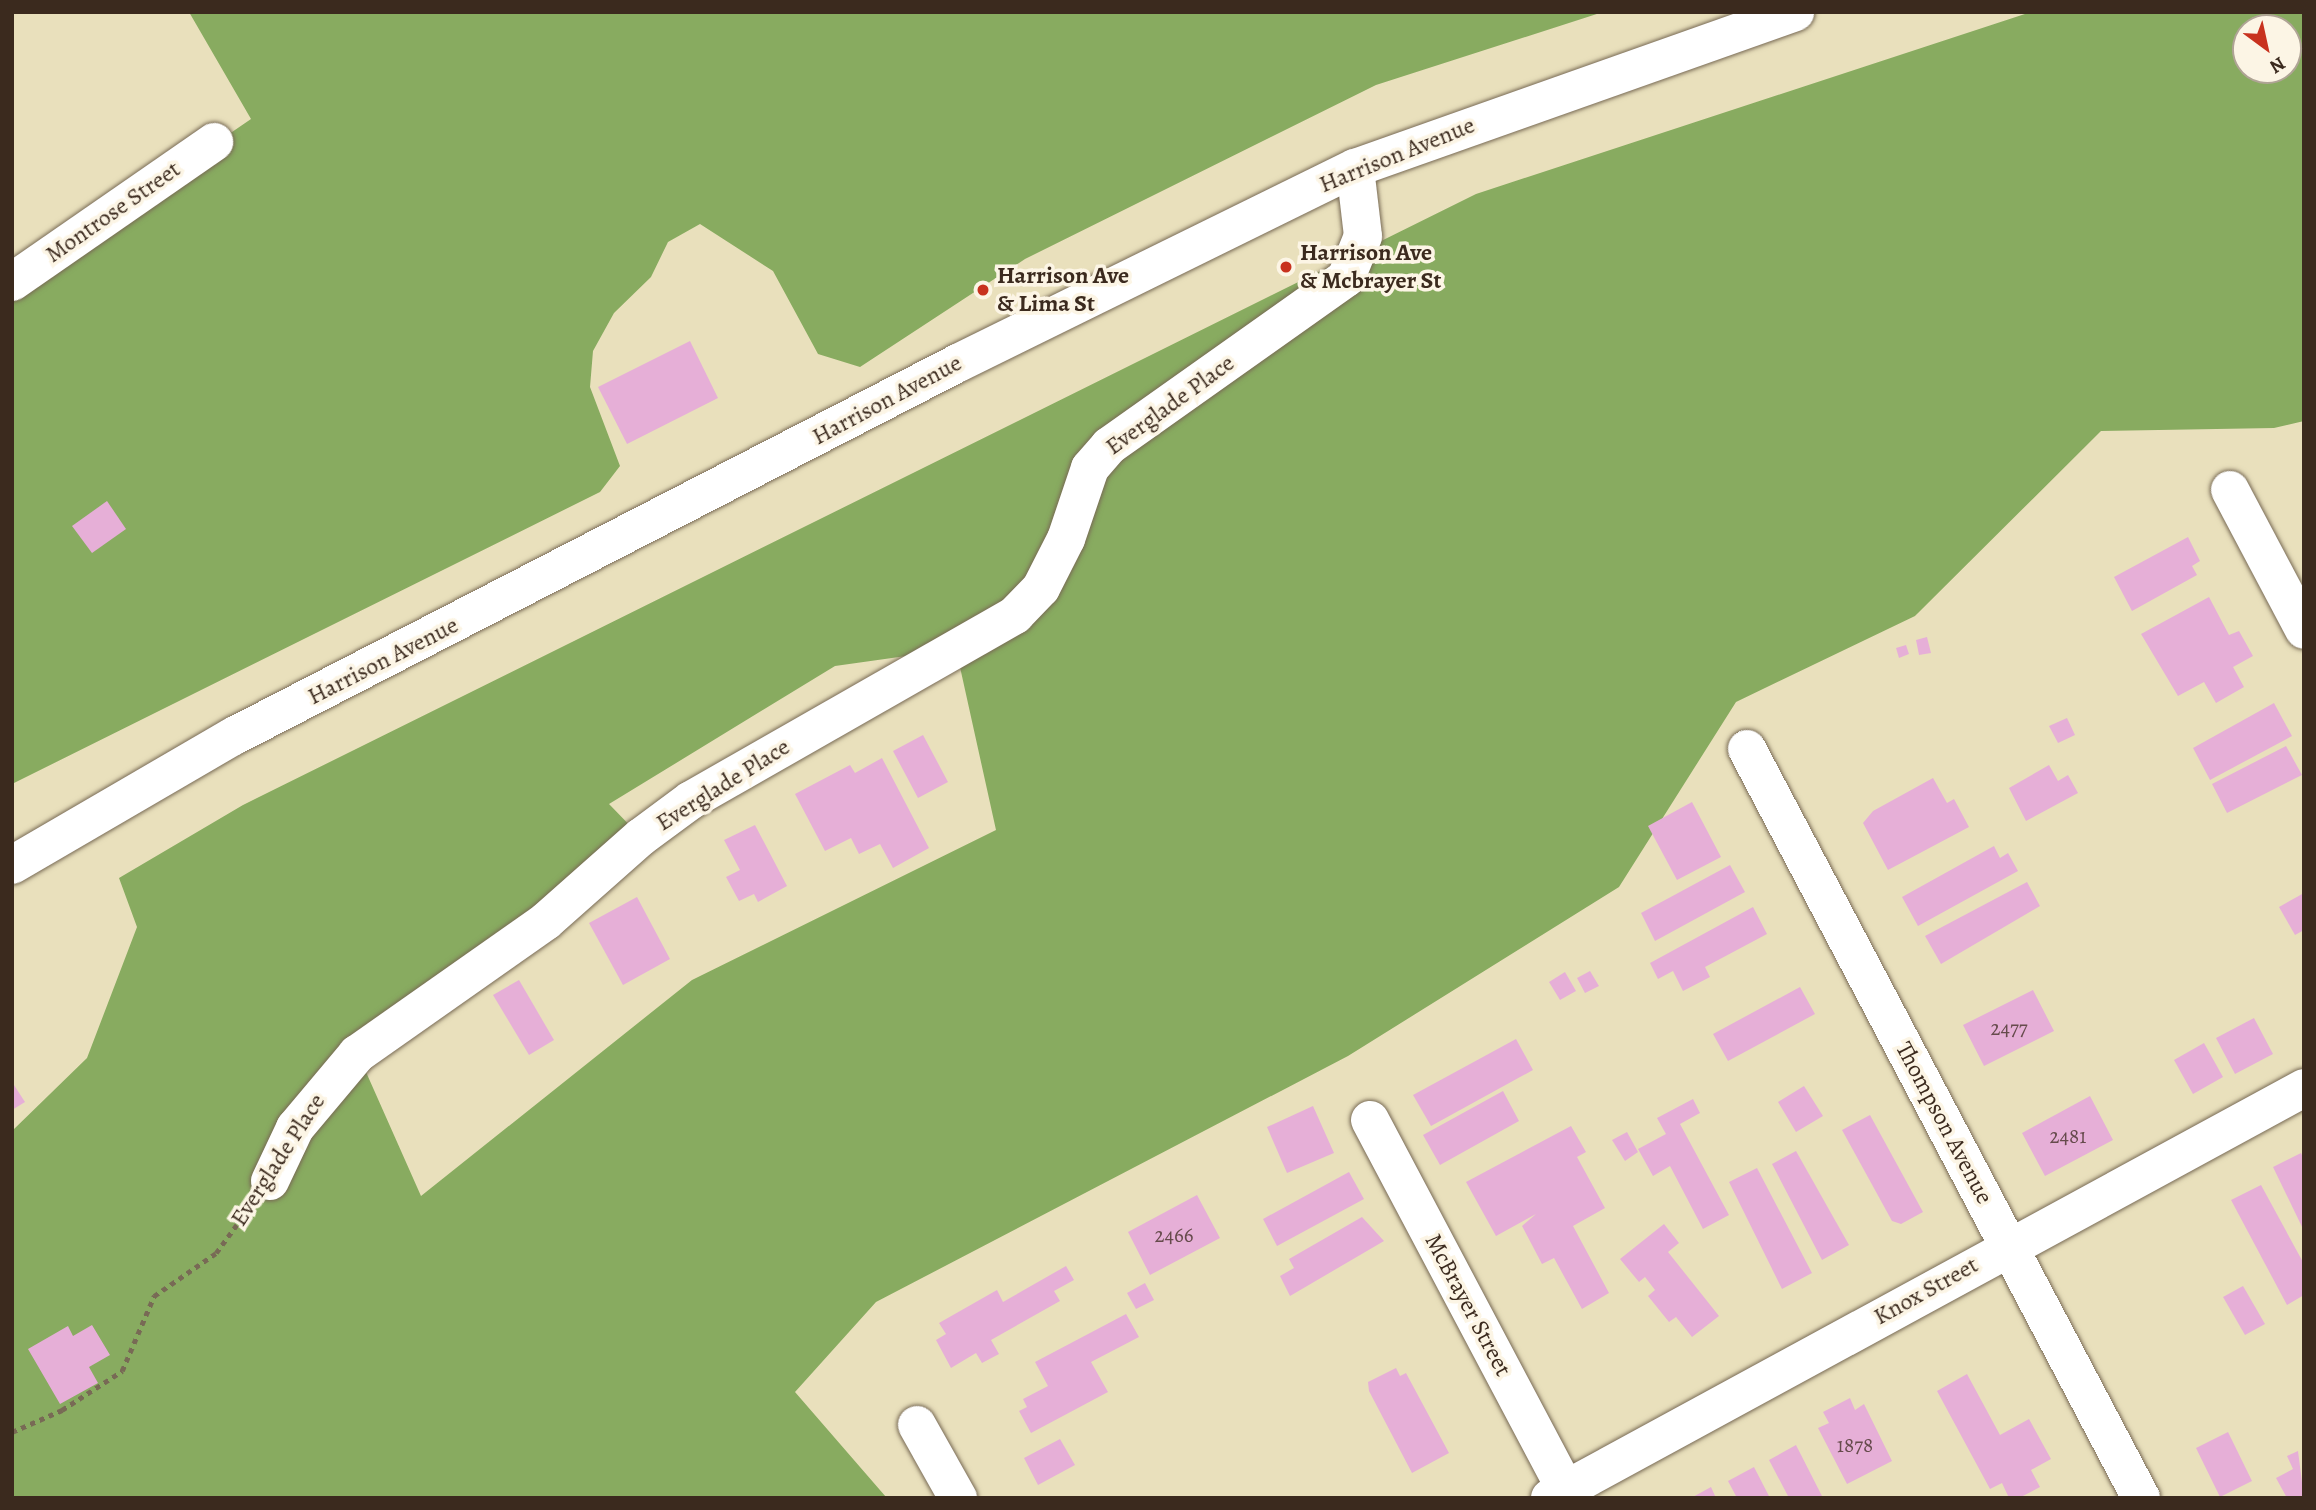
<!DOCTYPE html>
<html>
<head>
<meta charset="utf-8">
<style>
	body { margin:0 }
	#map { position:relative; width:2316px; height:1510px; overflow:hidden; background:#e9e0bc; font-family:Alegreya,serif }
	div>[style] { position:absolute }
	.forest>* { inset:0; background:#88ab60 }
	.building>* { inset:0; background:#e6afd7 }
	.path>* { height:4.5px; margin-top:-2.25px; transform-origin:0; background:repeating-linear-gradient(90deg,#786a55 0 5px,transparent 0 10px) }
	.roads { filter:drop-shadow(0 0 2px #786a55) drop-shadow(0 0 2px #786a55) }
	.minor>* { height:38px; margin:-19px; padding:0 19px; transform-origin:19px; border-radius:19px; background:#fff }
	.secondary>* { height:38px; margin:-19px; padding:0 19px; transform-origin:19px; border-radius:19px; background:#fff }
	.dots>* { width:19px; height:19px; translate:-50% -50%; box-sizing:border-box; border:4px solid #fcf5e5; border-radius:50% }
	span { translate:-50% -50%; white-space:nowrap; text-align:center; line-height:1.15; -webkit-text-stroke:7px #fcf5e5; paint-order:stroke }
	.number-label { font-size:21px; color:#664b4c }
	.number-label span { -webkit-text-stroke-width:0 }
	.street-label { font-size:24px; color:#3b2a1e }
	.poi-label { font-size:24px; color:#3b2a1e; font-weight:700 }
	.left { translate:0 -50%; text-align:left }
	.frame { position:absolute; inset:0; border:14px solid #3b2a1e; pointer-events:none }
	.north { position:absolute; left:2232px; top:14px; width:70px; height:70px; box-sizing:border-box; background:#fcf5e5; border:2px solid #afa495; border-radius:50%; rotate:147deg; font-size:19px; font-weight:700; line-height:28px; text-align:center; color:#3b2a1e }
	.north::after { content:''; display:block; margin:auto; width:24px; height:32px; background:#c8321e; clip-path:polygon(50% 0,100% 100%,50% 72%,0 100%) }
</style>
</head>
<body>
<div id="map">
	<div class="forest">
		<div style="clip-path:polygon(189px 12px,1603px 12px,1376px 85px,1025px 259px,860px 367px,818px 354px,773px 271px,700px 224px,668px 242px,651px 277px,614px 313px,593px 351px,590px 387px,620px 466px,600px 492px,12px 784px,12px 283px,251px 119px)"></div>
		<div style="clip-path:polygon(evenodd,2031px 12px,2304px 12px,2304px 421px,2274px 428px,2101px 431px,1915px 616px,1736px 702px,1619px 887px,1348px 1056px,876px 1302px,795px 1392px,886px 1497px,12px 1498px,12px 1131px,87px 1058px,137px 927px,119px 878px,243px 805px,1476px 194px,2031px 12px,2246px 28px,2288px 28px,2288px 70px,2246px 70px,2246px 28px,2031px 12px,956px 649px,996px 830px,692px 980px,421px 1196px,358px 1054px,641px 837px,609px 804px,835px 666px,956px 649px)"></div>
	</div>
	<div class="building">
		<div style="clip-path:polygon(690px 341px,718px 398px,627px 444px,598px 387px)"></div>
		<div style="clip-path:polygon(107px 501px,126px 529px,92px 553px,72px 526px)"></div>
		<div style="clip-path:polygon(2188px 537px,2200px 561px,2192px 566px,2197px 575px,2132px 611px,2114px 577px)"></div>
		<div style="clip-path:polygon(2209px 597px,2229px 635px,2239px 631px,2253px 656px,2233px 667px,2244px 687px,2216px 703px,2204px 682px,2178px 696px,2141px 634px)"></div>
		<div style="clip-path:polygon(1927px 637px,1931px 653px,1919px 655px,1916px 640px)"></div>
		<div style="clip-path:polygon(1906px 645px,1909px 654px,1899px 658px,1896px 648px)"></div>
		<div style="clip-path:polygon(2274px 703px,2292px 736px,2210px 780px,2193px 748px)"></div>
		<div style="clip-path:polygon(2067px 718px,2075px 735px,2058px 743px,2049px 726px)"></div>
		<div style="clip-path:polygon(923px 735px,948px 782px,918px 798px,893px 751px)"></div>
		<div style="clip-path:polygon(2286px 746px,2302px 775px,2227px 813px,2212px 784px)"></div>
		<div style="clip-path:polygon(882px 758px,929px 848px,893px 868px,880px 844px,859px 854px,851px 838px,825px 851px,795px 794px,850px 765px,855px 773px)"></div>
		<div style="clip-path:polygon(2049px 765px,2058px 781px,2068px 775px,2078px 793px,2026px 821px,2009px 788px)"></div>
		<div style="clip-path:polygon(1933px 778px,1947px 803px,1954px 799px,1969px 827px,1888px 870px,1863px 823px,1873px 811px)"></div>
		<div style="clip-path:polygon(1692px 802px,1721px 857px,1677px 880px,1648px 826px)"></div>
		<div style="clip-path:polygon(755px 825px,787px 886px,758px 902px,754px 894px,739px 901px,726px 877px,740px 870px,724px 840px)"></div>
		<div style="clip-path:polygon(1994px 846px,2000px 858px,2008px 853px,2018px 871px,1918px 926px,1902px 897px)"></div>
		<div style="clip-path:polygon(1730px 865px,1745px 892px,1655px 941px,1641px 913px)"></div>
		<div style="clip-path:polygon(2027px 882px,2040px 906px,1941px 964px,1925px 936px)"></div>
		<div style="clip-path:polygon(2304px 893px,2304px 930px,2295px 935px,2279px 907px)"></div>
		<div style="clip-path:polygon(637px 897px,670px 959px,623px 985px,589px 923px)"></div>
		<div style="clip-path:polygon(1753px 907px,1767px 934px,1705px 967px,1710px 977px,1683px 991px,1673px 971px,1658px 979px,1650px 963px)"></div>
		<div style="clip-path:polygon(1590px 971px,1599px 986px,1585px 993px,1577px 978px)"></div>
		<div style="clip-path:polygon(1565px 972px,1576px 991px,1560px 1000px,1549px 982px)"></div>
		<div style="clip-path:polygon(519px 980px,554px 1040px,529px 1055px,493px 995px)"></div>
		<div style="clip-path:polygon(1800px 987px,1815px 1014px,1728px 1061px,1713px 1034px)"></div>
		<div style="clip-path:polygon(2033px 990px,2054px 1031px,1984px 1066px,1963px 1025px)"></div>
		<div style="clip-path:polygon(2254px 1018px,2273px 1054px,2235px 1074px,2216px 1038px)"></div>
		<div style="clip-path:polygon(1516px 1039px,1533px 1070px,1431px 1126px,1413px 1095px)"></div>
		<div style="clip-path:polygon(2204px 1043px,2223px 1077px,2193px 1094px,2174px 1060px)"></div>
		<div style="clip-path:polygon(12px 1082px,25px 1102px,12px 1110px)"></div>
		<div style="clip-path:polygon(1804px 1086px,1823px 1116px,1796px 1132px,1778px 1102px)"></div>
		<div style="clip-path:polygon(1503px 1091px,1519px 1121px,1440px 1165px,1423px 1135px)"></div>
		<div style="clip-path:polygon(2090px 1096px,2113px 1140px,2045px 1176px,2022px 1133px)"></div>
		<div style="clip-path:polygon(1693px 1099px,1700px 1113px,1680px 1124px,1729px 1215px,1703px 1229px,1670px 1166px,1653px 1176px,1638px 1149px,1666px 1134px,1657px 1118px)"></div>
		<div style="clip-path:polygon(1313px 1106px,1334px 1153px,1287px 1173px,1267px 1127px)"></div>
		<div style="clip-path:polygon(1870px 1115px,1923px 1212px,1901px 1224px,1892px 1221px,1842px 1130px)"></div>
		<div style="clip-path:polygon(1571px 1126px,1586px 1152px,1577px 1157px,1605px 1208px,1573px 1226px,1609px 1293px,1582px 1309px,1554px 1258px,1542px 1264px,1522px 1226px,1536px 1214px,1496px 1236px,1466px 1182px)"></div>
		<div style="clip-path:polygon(1627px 1132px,1638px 1152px,1625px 1161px,1612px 1140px)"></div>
		<div style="clip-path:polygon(1796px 1151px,1849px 1245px,1822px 1260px,1772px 1164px)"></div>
		<div style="clip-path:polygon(2301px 1153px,2304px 1160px,2304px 1231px,2273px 1167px)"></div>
		<div style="clip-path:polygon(1757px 1168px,1812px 1273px,1782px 1289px,1729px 1182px)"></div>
		<div style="clip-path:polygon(1349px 1172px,1364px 1199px,1277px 1246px,1263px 1219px)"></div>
		<div style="clip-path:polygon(2261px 1185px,2304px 1264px,2304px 1295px,2287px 1305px,2231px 1200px)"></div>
		<div style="clip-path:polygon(1197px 1195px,1220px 1238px,1150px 1275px,1128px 1232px)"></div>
		<div style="clip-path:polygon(1362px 1217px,1384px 1241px,1290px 1296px,1280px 1276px,1294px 1268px,1289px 1259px)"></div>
		<div style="clip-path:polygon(1664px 1224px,1679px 1243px,1668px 1252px,1719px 1316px,1692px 1337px,1676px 1317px,1669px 1322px,1648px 1296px,1655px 1290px,1645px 1277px,1639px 1282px,1620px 1259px)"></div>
		<div style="clip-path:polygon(1066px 1266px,1074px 1280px,1054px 1291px,1060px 1301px,991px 1340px,999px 1354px,982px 1363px,976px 1353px,951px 1368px,936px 1340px,946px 1334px,939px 1323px,997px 1290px,1003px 1302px)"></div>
		<div style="clip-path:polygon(1145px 1283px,1154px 1300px,1136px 1309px,1127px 1293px)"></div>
		<div style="clip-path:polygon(2243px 1286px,2265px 1324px,2245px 1335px,2223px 1297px)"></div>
		<div style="clip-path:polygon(1126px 1314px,1139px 1337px,1091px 1362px,1108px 1392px,1031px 1433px,1019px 1411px,1027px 1407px,1023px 1399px,1048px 1386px,1035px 1362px)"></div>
		<div style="clip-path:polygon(92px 1325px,110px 1355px,89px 1367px,98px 1383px,60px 1404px,28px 1349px,68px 1326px,73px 1336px)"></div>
		<div style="clip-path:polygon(1396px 1368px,1400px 1376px,1406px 1373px,1449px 1453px,1412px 1473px,1369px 1391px,1368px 1382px)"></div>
		<div style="clip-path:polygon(1967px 1374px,2000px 1435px,2029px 1419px,2051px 1459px,2031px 1470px,2040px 1487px,2019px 1498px,2009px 1498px,2002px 1483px,1990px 1489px,1937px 1391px)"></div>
		<div style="clip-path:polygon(1850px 1398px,1855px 1410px,1864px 1404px,1892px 1461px,1847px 1484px,1818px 1428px,1829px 1423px,1823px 1412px)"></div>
		<div style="clip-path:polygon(2228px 1432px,2252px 1481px,2220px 1497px,2196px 1448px)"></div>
		<div style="clip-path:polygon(1060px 1439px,1075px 1465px,1038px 1485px,1024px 1458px)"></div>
		<div style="clip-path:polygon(1796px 1445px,1823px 1498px,1789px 1498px,1769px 1460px)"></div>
		<div style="clip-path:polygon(2298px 1451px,2304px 1498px,2287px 1498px,2276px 1478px,2293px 1469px,2287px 1456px)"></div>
		<div style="clip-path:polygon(1754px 1467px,1770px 1498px,1737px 1498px,1728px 1481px)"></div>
		<div style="clip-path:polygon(1711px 1487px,1716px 1498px,1691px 1498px)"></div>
	</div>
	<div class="path">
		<div style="left:12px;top:1432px;width:55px;rotate:-23.7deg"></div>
		<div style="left:62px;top:1410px;width:72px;rotate:-33deg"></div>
		<div style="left:122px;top:1371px;width:82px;rotate:-66.9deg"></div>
		<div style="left:154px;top:1296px;width:75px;rotate:-34.7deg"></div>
		<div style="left:216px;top:1253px;width:51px;rotate:-53.8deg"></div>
	</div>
	<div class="roads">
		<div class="minor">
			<div style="left:12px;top:282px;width:246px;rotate:-34.7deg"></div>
			<div style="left:2230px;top:490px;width:158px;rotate:62.1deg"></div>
			<div style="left:1747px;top:749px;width:846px;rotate:62.25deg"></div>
			<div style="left:1370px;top:1120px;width:419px;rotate:62.1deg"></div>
			<div style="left:270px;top:1181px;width:59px;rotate:-64.7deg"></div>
			<div style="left:295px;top:1128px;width:97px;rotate:-50deg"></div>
			<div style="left:357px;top:1054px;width:231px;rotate:-35.1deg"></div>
			<div style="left:546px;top:921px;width:127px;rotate:-41.5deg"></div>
			<div style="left:641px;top:837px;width:62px;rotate:-36.5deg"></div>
			<div style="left:691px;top:800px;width:373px;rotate:-29.7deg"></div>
			<div style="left:1015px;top:615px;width:37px;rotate:-46deg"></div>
			<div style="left:1041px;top:588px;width:55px;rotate:-63deg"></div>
			<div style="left:1066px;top:539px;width:75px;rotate:-71.3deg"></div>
			<div style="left:1090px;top:468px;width:29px;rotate:-49deg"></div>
			<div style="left:1109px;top:446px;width:291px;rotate:-35.3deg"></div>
			<div style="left:1346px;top:278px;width:45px;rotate:-68deg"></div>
			<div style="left:1363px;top:236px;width:68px;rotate:-96.7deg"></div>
			<div style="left:917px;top:1425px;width:84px;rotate:60.7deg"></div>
			<div style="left:1550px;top:1498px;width:858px;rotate:-28.54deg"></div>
		</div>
		<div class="secondary">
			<div style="left:12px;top:865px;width:257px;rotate:-30.2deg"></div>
			<div style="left:234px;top:736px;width:814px;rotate:-27.26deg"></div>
			<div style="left:958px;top:363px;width:442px;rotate:-26.2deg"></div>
			<div style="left:1355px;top:168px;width:467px;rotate:-19.5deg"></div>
		</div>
	</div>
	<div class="dots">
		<div style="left:1286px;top:267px;background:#c8321e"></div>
		<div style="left:983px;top:290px;background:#c8321e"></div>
	</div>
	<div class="number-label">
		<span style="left:2009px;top:1028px">2477</span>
		<span style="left:2068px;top:1136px">2481</span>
		<span style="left:1174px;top:1235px">2466</span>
		<span style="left:1855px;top:1445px">1878</span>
	</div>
	<div class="street-label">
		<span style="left:1397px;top:155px;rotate:-22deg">Harrison Avenue</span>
		<span style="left:113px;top:212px;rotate:-35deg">Montrose Street</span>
		<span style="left:887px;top:400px;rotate:-28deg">Harrison Avenue</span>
		<span style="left:1170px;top:405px;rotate:-36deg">Everglade Place</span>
		<span style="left:383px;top:661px;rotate:-27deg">Harrison Avenue</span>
		<span style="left:723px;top:785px;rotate:-32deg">Everglade Place</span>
		<span style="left:1944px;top:1123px;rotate:62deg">Thompson Avenue</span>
		<span style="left:278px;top:1160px;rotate:-57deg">Everglade Place</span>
		<span style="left:1926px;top:1291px;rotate:-29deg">Knox Street</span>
		<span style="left:1468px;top:1305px;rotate:62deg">McBrayer Street</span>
	</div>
	<div class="poi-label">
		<span class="left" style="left:1300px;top:267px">Harrison Ave<br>&amp; Mcbrayer St</span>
		<span class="left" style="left:997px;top:290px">Harrison Ave<br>&amp; Lima St</span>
	</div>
	<div class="frame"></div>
	<div class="north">N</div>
</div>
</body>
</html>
